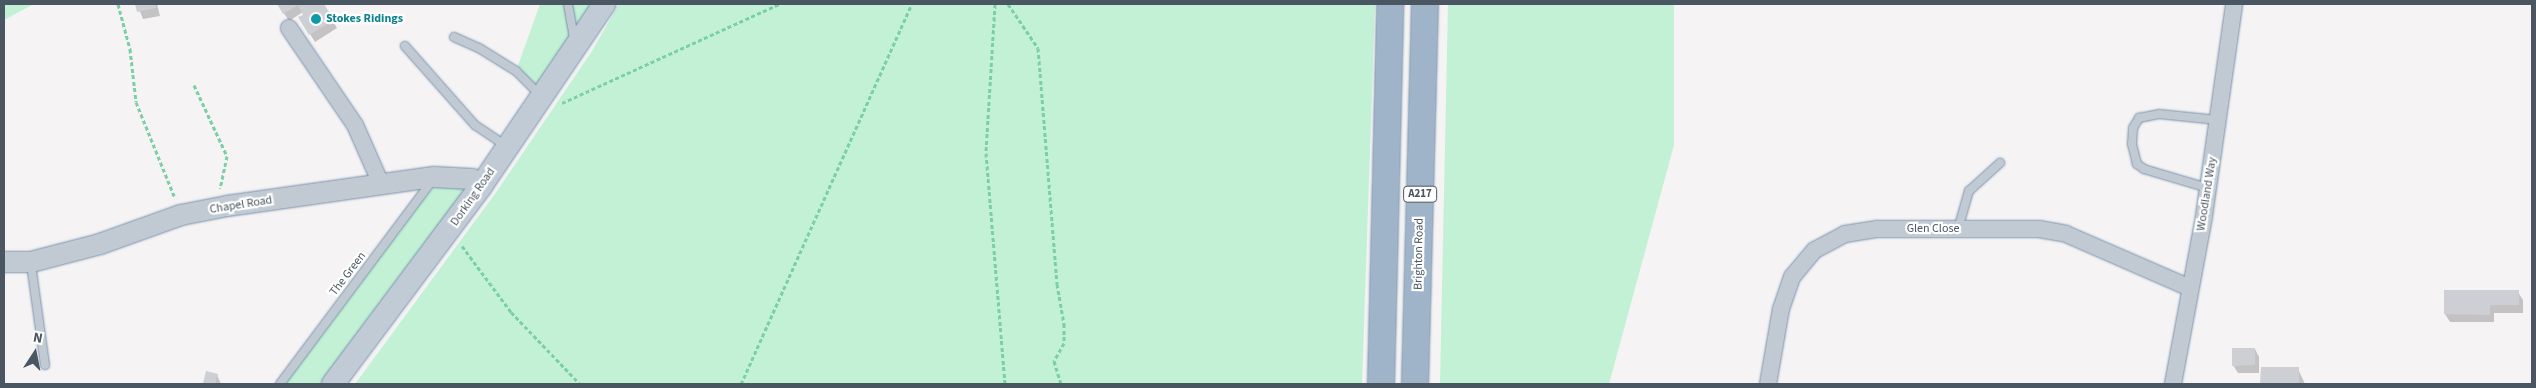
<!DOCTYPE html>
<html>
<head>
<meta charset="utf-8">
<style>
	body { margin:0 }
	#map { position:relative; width:2536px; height:388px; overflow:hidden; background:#f5f3f3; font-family:"Source Sans 3",sans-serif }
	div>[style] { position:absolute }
	.green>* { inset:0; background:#c3f1d5 }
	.shadow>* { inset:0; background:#0003 }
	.building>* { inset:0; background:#cdcfd5 }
	.path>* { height:3px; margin-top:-1.5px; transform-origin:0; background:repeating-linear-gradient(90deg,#7ad0a6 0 4px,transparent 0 6.5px) }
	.roads { filter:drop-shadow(0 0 1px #7690ad) drop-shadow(0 0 1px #7690ad) }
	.service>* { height:8px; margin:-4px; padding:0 4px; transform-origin:4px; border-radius:4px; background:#c1cad2 }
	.minor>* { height:16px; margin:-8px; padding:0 8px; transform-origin:8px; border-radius:8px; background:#c1cad2 }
	.tertiary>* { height:20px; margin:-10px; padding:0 10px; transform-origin:10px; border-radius:10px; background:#c1cad2 }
	.secondary>* { height:22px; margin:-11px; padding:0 11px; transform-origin:11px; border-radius:11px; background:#c1cbd6 }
	.trunk>* { height:26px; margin:-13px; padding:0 13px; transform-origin:13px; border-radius:13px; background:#9fb4c9 }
	.dots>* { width:14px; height:14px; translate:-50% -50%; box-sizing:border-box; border:2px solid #fff; border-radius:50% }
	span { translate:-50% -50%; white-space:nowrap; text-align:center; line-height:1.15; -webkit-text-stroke:4.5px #fff; paint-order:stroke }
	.shield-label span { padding:1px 4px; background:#fff; border:1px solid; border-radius:4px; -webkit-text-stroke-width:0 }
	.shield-label { font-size:11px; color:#4a5661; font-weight:700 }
	.culture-label { font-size:12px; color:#0d838f; font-weight:700 }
	.left { translate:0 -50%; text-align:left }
	.street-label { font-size:12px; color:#4a5661 }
	.frame { position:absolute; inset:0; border:5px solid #4a5661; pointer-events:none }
	.north { position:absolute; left:10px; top:328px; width:50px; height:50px; -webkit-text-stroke:4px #fff; paint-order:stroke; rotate:11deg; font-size:14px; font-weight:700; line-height:20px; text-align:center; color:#4a5661 }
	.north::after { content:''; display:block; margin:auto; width:18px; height:22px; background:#4a5661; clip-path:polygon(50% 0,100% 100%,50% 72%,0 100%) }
</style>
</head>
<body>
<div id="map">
	<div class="green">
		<div style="clip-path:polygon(4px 4px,34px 4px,4px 20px)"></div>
		<div style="clip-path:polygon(540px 4px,604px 4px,542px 96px,516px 71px)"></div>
		<div style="clip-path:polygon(619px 4px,1375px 4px,1362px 384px,355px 384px,497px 191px,592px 51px)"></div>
		<div style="clip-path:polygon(1448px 4px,1674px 4px,1674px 145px,1609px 384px,1440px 384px)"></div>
		<div style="clip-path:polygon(434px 177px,471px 182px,332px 384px,280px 384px)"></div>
	</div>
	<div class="shadow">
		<div style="clip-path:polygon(137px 4px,157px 4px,160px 16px,143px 19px)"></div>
		<div style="clip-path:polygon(278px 4px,323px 4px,337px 28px,315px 42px,300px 18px,305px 15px,303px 12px,289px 21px)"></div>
		<div style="clip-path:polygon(2445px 292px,2518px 292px,2523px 300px,2523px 313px,2494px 313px,2494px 322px,2450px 322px,2445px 314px)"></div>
		<div style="clip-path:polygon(2255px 349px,2259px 357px,2259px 373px,2238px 373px,2233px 365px)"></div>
		<div style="clip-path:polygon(2262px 368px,2298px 369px,2305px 384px,2262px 384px)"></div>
		<div style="clip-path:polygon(217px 375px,221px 384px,205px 384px,204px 383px)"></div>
	</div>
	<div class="building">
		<div style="clip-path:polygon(135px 4px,155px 4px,156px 8px,137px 12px)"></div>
		<div style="clip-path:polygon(277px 4px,324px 4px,334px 20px,309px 35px,298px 17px,303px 15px,298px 5px,283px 14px)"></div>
		<div style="clip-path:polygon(2444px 290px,2519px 290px,2519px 305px,2490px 305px,2490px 315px,2444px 314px)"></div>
		<div style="clip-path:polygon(2232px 348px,2255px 348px,2255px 365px,2232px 366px)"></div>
		<div style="clip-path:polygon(2261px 367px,2299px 367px,2299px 384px,2260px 384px)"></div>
		<div style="clip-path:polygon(206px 371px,218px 374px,215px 384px,203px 383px)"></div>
	</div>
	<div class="path">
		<div style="left:118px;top:4px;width:47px;rotate:75.1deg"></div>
		<div style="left:130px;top:49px;width:53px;rotate:83.5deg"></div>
		<div style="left:136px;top:102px;width:104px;rotate:67.9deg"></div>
		<div style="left:995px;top:4px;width:149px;rotate:93.5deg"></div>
		<div style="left:986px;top:153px;width:232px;rotate:85.3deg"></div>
		<div style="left:1008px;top:4px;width:53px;rotate:55.7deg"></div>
		<div style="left:1038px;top:48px;width:237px;rotate:85.4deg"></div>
		<div style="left:1057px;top:284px;width:41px;rotate:80.1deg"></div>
		<div style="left:1064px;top:324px;width:19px;rotate:90deg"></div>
		<div style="left:1064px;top:343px;width:21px;rotate:119deg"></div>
		<div style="left:1054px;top:361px;width:24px;rotate:73deg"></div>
		<div style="left:194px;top:85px;width:78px;rotate:65.1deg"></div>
		<div style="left:227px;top:156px;width:33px;rotate:102deg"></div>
		<div style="left:562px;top:103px;width:239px;rotate:-24.5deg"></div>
		<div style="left:462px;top:246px;width:82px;rotate:53.4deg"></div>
		<div style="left:511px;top:312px;width:100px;rotate:46.2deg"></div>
		<div style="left:741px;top:384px;width:417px;rotate:-65.8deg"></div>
	</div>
	<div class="roads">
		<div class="service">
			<div style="left:568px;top:4px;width:36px;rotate:80deg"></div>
			<div style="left:454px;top:37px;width:27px;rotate:24deg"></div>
			<div style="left:479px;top:48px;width:44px;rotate:31.9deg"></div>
			<div style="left:516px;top:71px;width:34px;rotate:45deg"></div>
			<div style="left:405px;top:46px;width:106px;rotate:48.5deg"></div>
			<div style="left:475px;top:125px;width:37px;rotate:34deg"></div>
			<div style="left:2208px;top:188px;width:67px;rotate:-163.5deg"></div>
			<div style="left:2144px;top:169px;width:9px;rotate:-144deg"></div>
			<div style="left:2137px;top:164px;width:21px;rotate:-104deg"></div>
			<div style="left:2132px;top:144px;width:16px;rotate:-86deg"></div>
			<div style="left:2133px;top:128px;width:12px;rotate:-59deg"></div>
			<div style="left:2139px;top:118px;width:20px;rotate:-11deg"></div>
			<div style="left:2159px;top:114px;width:59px;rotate:5.8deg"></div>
			<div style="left:1958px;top:229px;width:40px;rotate:-74deg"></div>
			<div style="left:1969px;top:191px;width:42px;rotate:-42.1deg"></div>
			<div style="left:31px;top:264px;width:102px;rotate:82.1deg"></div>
			<div style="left:280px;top:384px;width:254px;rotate:-53.2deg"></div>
		</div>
		<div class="minor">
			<div style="left:289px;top:28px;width:117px;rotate:55.8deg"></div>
			<div style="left:355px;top:125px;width:64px;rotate:66.2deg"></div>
			<div style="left:1768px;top:384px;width:76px;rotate:-80.2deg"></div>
			<div style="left:1781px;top:309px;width:34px;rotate:-71deg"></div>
			<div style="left:1792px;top:277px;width:35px;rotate:-50deg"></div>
			<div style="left:1815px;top:250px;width:34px;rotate:-28deg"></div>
			<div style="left:1845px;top:234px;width:33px;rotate:-9deg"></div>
			<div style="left:1878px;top:229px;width:161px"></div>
			<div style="left:2039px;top:229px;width:27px;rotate:10deg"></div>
			<div style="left:2066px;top:234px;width:135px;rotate:23.5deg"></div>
			<div style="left:2173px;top:384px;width:171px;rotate:-79.5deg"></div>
			<div style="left:2204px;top:216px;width:214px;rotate:-81.9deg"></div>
		</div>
		<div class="tertiary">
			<div style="left:4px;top:262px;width:27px"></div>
			<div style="left:31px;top:262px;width:71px;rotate:-14.6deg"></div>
			<div style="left:100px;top:244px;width:86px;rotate:-19.7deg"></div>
			<div style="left:181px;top:215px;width:47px;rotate:-11.1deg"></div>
			<div style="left:227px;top:206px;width:209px;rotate:-8deg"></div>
			<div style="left:434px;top:177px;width:38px;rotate:3deg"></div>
			<div style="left:472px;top:179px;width:11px;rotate:38deg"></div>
		</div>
		<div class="secondary">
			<div style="left:333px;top:384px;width:247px;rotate:-53.2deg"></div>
			<div style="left:481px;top:186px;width:220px;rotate:-55.9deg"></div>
		</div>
		<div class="trunk">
			<div style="left:1381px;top:384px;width:380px;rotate:-88.6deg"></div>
			<div style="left:1415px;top:384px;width:380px;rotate:-88.5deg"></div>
		</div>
	</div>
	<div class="dots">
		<div style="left:316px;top:19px;background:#0f9aa8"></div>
	</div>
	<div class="shield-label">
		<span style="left:1420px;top:194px">A217</span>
	</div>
	<div class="culture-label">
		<span class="left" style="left:326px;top:19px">Stokes Ridings</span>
	</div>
	<div class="street-label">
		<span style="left:2207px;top:194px;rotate:-81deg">Woodland Way</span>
		<span style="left:473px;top:197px;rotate:-55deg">Dorking Road</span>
		<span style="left:241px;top:205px;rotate:-9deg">Chapel Road</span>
		<span style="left:1933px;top:229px">Glen Close</span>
		<span style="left:1419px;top:254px;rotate:-89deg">Brighton Road</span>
		<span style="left:348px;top:274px;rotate:-53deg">The Green</span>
	</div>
	<div class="frame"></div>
	<div class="north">N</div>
</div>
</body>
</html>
